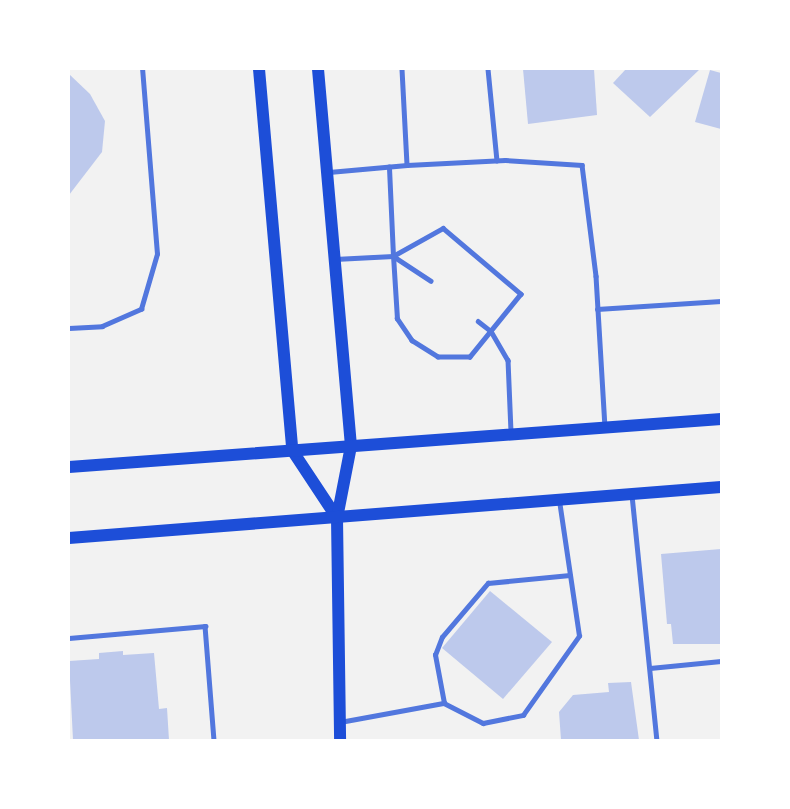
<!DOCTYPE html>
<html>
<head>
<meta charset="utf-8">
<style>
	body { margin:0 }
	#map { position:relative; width:790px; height:809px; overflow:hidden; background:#f2f2f2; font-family:Cabin,sans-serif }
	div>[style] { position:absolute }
	.building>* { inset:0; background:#bdc9ec }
	.service>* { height:4.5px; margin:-2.25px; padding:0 2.25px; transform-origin:2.25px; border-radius:2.25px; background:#5277de }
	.secondary>* { height:12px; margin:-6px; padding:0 6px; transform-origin:6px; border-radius:6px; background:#1d4ed8 }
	span { translate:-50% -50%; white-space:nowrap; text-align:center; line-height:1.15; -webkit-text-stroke:4.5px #fff; paint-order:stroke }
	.frame { position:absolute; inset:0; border:70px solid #fff; pointer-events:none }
</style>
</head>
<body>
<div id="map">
	<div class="building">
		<div style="clip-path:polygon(523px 69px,594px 69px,597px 115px,528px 124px)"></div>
		<div style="clip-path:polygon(626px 69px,700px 69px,650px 117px,613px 83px)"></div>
		<div style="clip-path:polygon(710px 70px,721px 73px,721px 129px,695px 122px)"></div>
		<div style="clip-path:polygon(69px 74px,90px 94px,105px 121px,102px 152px,69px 195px)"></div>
		<div style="clip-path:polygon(721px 549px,721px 644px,673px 644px,671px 624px,667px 624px,661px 554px)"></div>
		<div style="clip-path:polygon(490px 591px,552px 642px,503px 699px,442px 648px)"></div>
		<div style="clip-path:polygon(123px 651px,123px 655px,154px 653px,159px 709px,167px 708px,169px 740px,73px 740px,69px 661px,99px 659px,99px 653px)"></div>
		<div style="clip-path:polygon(631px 682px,639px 740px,561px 740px,559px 712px,573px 695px,609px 692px,608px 683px)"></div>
	</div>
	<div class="service">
		<div style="left:402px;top:69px;width:96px;rotate:87deg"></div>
		<div style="left:407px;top:165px;width:98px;rotate:-2.9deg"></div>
		<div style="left:505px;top:160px;width:77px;rotate:3.7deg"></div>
		<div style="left:582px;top:165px;width:112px;rotate:82.8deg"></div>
		<div style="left:596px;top:276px;width:151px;rotate:86.6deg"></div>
		<div style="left:488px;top:69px;width:92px;rotate:84.4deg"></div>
		<div style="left:329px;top:172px;width:78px;rotate:-5.1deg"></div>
		<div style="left:393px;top:256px;width:45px;rotate:33.3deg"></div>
		<div style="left:335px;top:259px;width:58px;rotate:-3deg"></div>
		<div style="left:393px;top:256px;width:57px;rotate:-29.2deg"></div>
		<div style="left:443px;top:228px;width:102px;rotate:40.2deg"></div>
		<div style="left:521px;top:294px;width:81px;rotate:129deg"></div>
		<div style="left:470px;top:357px;width:32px;rotate:180deg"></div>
		<div style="left:438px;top:357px;width:31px;rotate:-148deg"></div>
		<div style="left:412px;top:341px;width:27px;rotate:-124deg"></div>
		<div style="left:397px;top:319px;width:63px;rotate:-93.6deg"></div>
		<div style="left:393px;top:256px;width:89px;rotate:-92.6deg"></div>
		<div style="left:597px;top:309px;width:124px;rotate:-3.7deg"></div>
		<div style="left:478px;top:321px;width:16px;rotate:38deg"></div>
		<div style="left:491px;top:331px;width:34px;rotate:60deg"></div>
		<div style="left:508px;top:360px;width:72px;rotate:87.6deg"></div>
		<div style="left:69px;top:328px;width:33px;rotate:-3deg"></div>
		<div style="left:102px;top:326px;width:43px;rotate:-23.6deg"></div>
		<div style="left:141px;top:309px;width:57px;rotate:-73.8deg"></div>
		<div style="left:157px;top:254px;width:186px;rotate:-94.6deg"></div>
		<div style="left:632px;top:495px;width:246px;rotate:84.2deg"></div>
		<div style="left:69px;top:638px;width:137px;rotate:-5deg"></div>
		<div style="left:205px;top:626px;width:114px;rotate:85.5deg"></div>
		<div style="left:650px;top:668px;width:71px;rotate:-5.6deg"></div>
		<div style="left:444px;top:703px;width:49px;rotate:-100.6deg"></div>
		<div style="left:435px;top:655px;width:19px;rotate:-69deg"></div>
		<div style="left:442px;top:637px;width:71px;rotate:-49.6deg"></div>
		<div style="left:488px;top:583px;width:82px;rotate:-5.6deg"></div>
		<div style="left:340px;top:722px;width:106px;rotate:-10.4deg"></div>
		<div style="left:444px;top:703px;width:44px;rotate:27.1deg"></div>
		<div style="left:483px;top:723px;width:41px;rotate:-11.3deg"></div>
		<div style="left:523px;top:715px;width:97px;rotate:-54.7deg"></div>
		<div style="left:579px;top:636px;width:136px;rotate:-98.4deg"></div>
	</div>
	<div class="secondary">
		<div style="left:259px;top:69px;width:382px;rotate:85deg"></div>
		<div style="left:292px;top:450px;width:82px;rotate:56.5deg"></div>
		<div style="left:318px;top:69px;width:378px;rotate:85deg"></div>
		<div style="left:351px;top:446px;width:73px;rotate:101deg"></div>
		<div style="left:337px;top:518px;width:222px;rotate:89.2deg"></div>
		<div style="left:69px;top:467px;width:654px;rotate:-4.21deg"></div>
		<div style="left:69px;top:538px;width:654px;rotate:-4.47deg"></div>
	</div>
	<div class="frame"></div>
</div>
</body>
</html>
